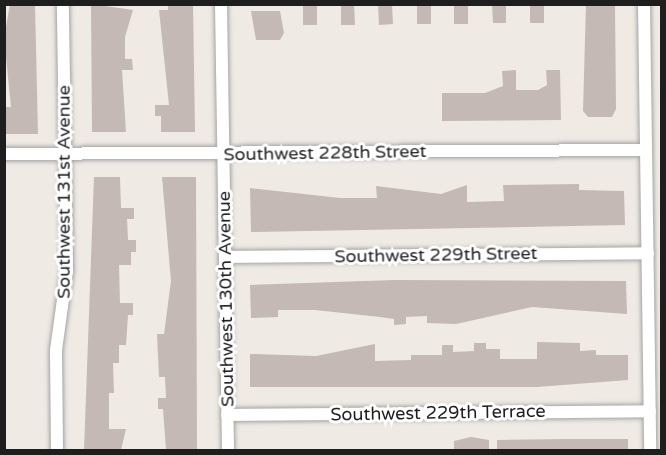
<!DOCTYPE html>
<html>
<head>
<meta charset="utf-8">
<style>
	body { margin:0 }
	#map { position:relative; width:666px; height:455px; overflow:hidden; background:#efeae4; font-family:"Varela Round",sans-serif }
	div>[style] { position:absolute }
	.building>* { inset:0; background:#c4b9b4 }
	.roads { filter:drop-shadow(0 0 2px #a5a5a5) drop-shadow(0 0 2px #a5a5a5) }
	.minor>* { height:12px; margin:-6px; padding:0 6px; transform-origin:6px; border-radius:6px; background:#fff }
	span { translate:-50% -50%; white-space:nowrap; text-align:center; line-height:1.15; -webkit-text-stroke:6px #fff; paint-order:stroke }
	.street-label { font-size:18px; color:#1e1e1e }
	.frame { position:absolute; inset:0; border:6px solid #1e1e1e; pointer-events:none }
</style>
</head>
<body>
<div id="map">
	<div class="building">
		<div style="clip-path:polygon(10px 4px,35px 4px,38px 134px,4px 134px,4px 107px,11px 107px,4px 38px)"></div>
		<div style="clip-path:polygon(91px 4px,133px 10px,125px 37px,125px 59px,132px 59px,133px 70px,122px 70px,126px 132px,92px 132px)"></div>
		<div style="clip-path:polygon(168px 4px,193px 4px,195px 132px,161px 132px,161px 116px,155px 116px,155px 105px,169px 105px,159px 10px,168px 10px)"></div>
		<div style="clip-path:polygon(303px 4px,317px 4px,317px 25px,303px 25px)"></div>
		<div style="clip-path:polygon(341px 4px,354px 4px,355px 25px,341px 25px)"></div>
		<div style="clip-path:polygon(378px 4px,392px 4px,393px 24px,379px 25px)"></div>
		<div style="clip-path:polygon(417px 4px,431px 4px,431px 24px,417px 24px)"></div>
		<div style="clip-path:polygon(454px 4px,468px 4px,468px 24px,454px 24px)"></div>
		<div style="clip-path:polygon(492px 4px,506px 4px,506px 23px,493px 23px)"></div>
		<div style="clip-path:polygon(530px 4px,544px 4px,544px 23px,530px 23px)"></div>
		<div style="clip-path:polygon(586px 4px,615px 4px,616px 109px,612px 117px,588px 117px,583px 111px)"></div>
		<div style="clip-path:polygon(251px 11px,280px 11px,284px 33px,280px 40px,256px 40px)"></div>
		<div style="clip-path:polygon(516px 70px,516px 90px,538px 90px,547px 85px,546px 70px,560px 70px,561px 120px,442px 121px,442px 93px,485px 93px,503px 86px,502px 71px)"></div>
		<div style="clip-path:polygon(94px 177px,120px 177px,121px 208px,134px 208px,134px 219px,127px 219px,128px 240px,136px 240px,136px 252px,131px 252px,131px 265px,119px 265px,120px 303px,133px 303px,133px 315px,128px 315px,126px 345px,119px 345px,119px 363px,113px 363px,114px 393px,109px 393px,109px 429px,126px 429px,121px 450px,84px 450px)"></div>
		<div style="clip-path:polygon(162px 177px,196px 177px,197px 450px,166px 450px,163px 409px,158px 409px,158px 398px,166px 398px,165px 377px,159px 377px,157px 334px,164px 334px,171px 281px)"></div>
		<div style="clip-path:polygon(579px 184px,579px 190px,624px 191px,625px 225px,251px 232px,250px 188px,340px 198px,377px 198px,376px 186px,441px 194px,467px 185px,467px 202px,504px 201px,503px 185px)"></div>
		<div style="clip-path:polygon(395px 280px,626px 281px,627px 314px,532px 307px,456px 324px,427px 323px,427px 316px,406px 317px,406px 324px,394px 325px,394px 319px,380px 317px,315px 310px,278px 310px,278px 317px,251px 318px,250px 285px)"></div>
		<div style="clip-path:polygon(537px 342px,580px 343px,580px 351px,596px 350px,596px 355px,628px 355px,628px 380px,537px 387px,250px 387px,250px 354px,316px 356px,375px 344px,375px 361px,411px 360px,411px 355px,442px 355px,442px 345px,453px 345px,453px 352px,474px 351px,474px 343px,486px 343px,486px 349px,500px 349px,500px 359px,537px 359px)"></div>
		<div style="clip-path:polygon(471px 437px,489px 440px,489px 450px,454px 450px,454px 441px)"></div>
		<div style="clip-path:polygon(566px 439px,628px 439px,628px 450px,497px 450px,497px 440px)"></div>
	</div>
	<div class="roads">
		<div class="minor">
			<div style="left:221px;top:4px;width:446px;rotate:89.1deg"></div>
			<div style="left:644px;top:4px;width:446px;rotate:89.2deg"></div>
			<div style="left:4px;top:154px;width:642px;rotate:-0.36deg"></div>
			<div style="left:225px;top:257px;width:423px;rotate:-0.5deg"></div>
			<div style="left:227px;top:415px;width:423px;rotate:-0.5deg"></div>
			<div style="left:57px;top:450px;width:100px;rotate:-90.6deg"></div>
			<div style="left:56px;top:350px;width:80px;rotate:-82.1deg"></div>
			<div style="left:67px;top:271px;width:267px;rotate:-90.9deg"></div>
		</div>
	</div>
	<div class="street-label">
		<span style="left:325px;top:153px;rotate:-1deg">Southwest 228th Street</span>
		<span style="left:64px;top:192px;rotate:-90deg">Southwest 131st Avenue</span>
		<span style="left:436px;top:255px;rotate:-1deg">Southwest 229th Street</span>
		<span style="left:226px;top:299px;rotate:-91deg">Southwest 130th Avenue</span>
		<span style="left:438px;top:413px;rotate:-1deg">Southwest 229th Terrace</span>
	</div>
	<div class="frame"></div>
</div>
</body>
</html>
